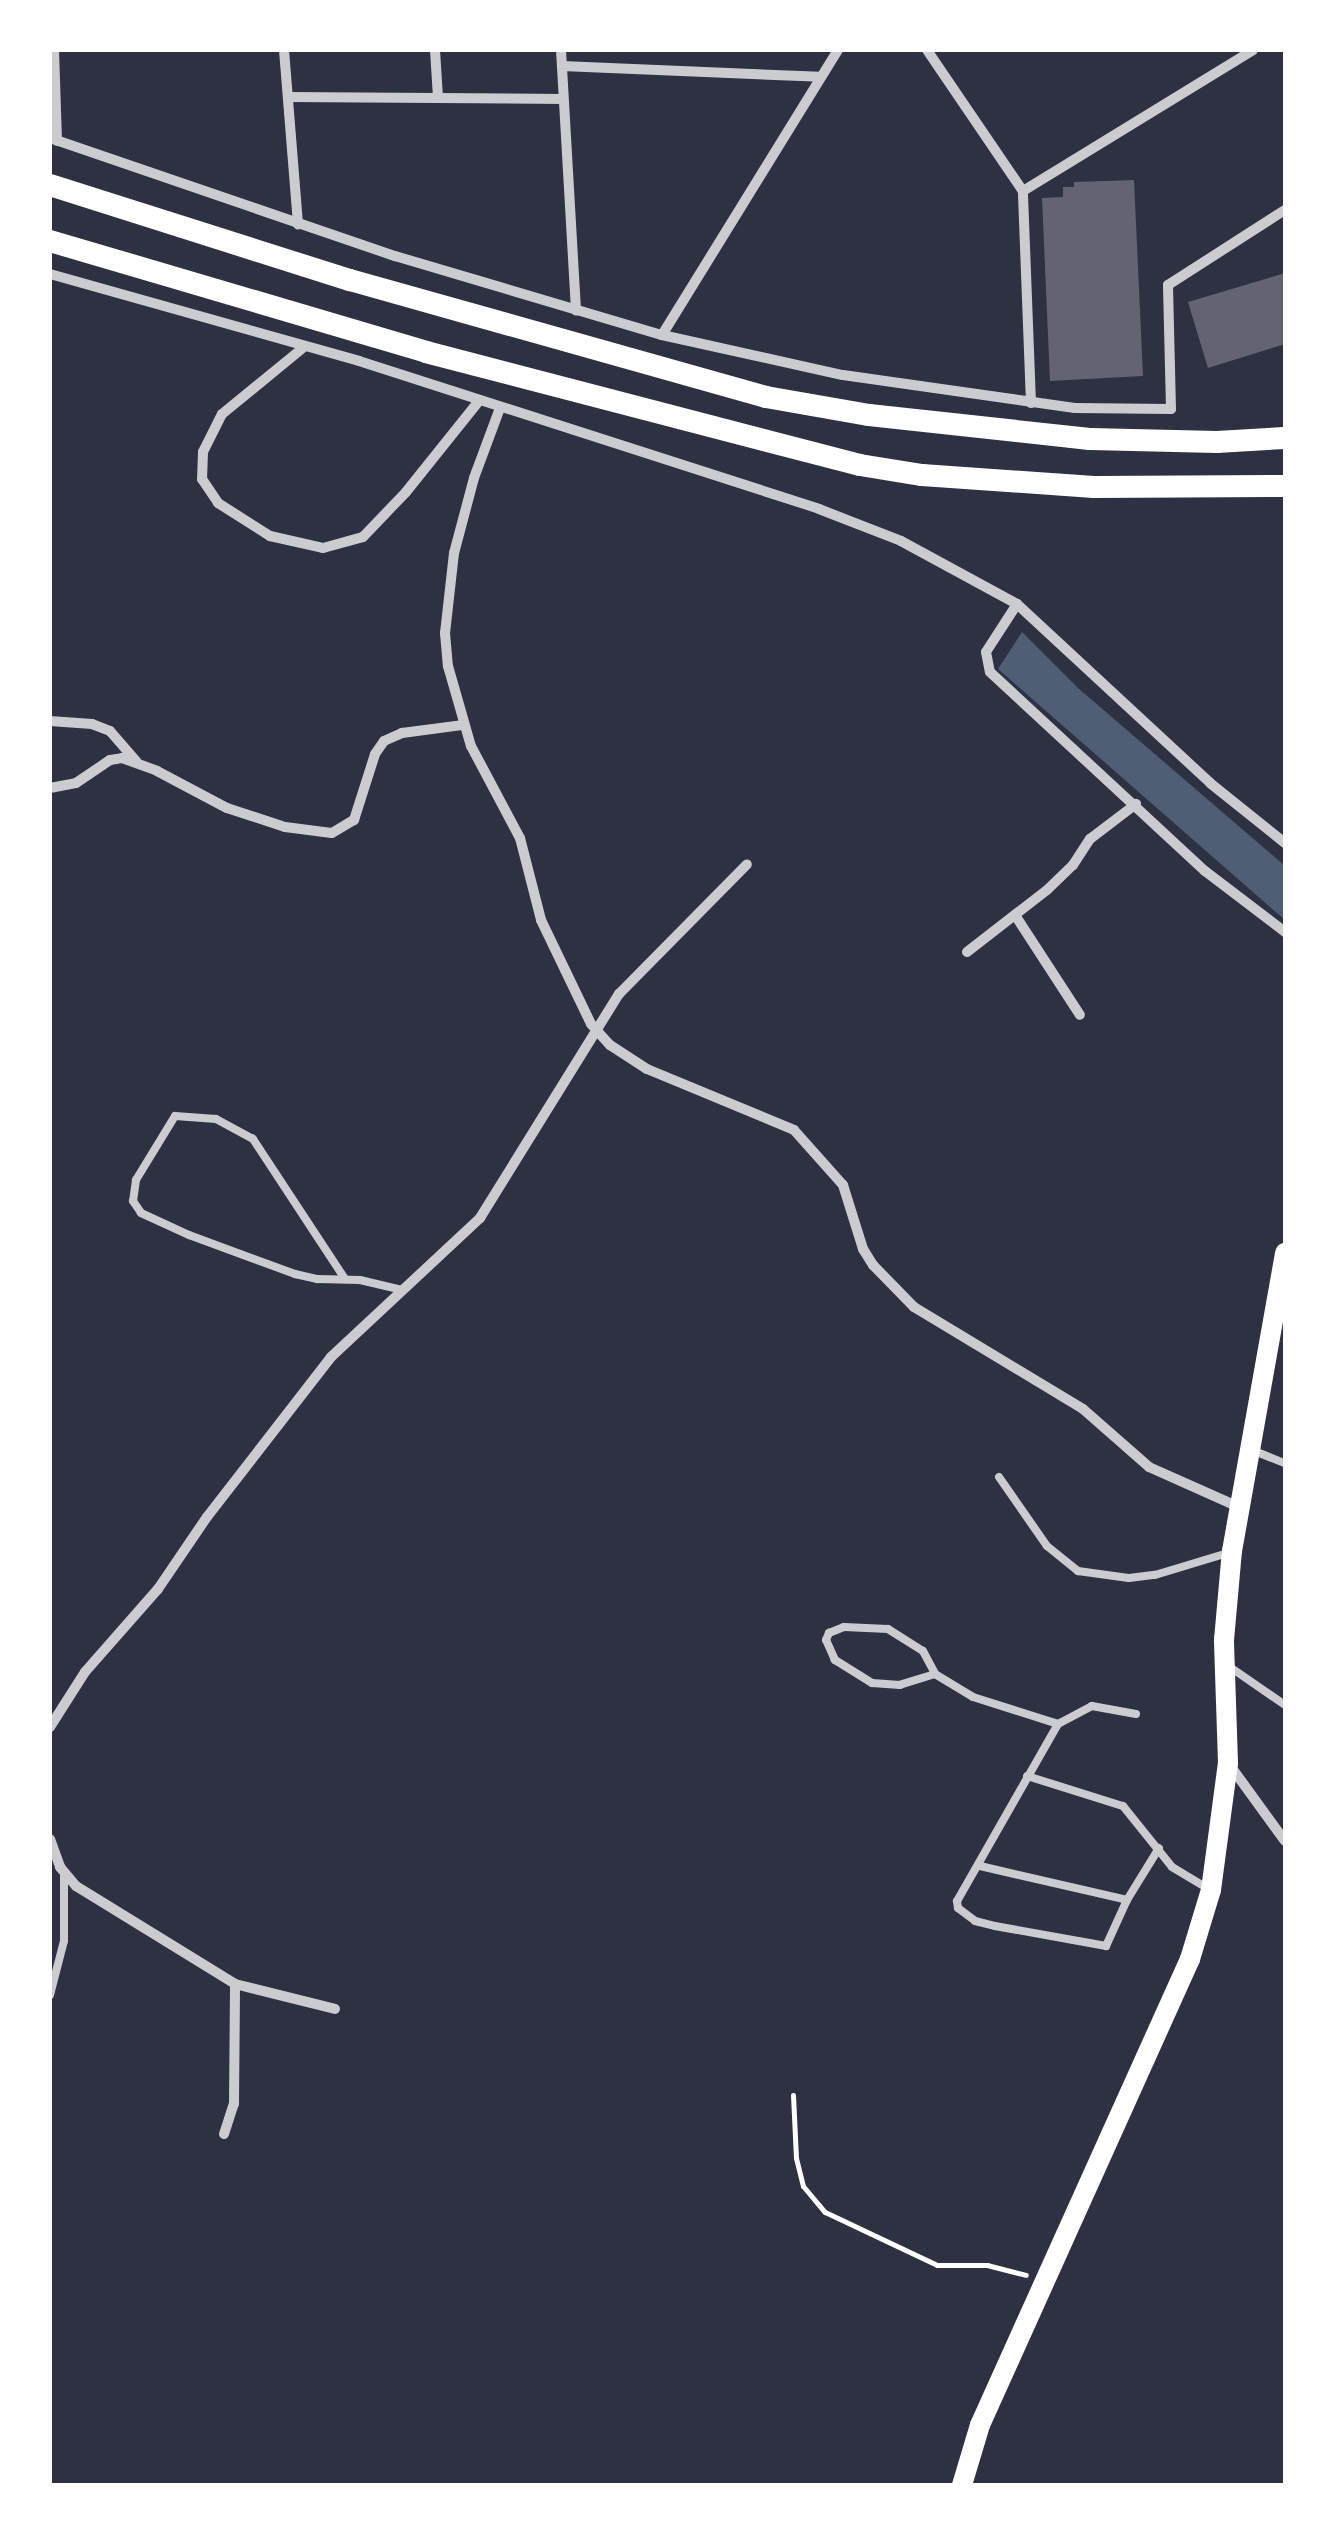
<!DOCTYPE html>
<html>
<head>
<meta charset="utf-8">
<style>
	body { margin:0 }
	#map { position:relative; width:1335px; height:2535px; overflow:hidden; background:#2d3142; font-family:"Noto Sans",sans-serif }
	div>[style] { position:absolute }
	.water>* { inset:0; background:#4f5d75 }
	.building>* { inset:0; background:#626471 }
	.path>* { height:5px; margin:-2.5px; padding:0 2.5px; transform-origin:2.5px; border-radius:2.5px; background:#fff }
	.service>* { height:8px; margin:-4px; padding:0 4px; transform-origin:4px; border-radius:4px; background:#caccd0 }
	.minor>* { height:10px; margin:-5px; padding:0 5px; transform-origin:5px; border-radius:5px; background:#caccd0 }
	.secondary>* { height:20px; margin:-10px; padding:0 10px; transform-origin:10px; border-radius:10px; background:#fff }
	.primary>* { height:22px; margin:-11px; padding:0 11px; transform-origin:11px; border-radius:11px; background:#fff }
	span { translate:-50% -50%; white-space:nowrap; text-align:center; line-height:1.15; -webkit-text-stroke:8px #fff; paint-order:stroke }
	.frame { position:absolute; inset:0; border:52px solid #fff; pointer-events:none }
</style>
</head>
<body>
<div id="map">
	<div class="water">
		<div style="clip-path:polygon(1022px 632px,1078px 688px,1285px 866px,1285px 920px,998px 669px)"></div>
	</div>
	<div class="building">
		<div style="clip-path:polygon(1134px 180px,1143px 376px,1050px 381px,1042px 198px,1063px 197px,1063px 187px,1074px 187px,1074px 182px)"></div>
		<div style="clip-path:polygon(1285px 273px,1285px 344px,1208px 368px,1188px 302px)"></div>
	</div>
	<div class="path">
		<div style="left:793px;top:2095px;width:63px;rotate:87.3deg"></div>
		<div style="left:796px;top:2158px;width:29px;rotate:76deg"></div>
		<div style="left:803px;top:2186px;width:34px;rotate:50deg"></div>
		<div style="left:825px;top:2212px;width:124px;rotate:25.3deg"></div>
		<div style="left:937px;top:2265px;width:50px"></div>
		<div style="left:987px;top:2265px;width:40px;rotate:14.4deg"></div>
	</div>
	<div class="service">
		<div style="left:345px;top:1279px;width:168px;rotate:-123.3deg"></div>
		<div style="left:253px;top:1139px;width:42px;rotate:-151.6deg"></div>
		<div style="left:216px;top:1119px;width:41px;rotate:-175.8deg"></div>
		<div style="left:175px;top:1116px;width:75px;rotate:121.4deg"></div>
		<div style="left:136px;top:1180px;width:21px;rotate:98deg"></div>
		<div style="left:133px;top:1201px;width:14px;rotate:56deg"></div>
		<div style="left:141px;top:1213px;width:53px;rotate:24.6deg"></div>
		<div style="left:189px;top:1235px;width:113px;rotate:20.2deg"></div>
		<div style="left:295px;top:1274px;width:23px;rotate:13deg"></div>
		<div style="left:317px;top:1279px;width:43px;rotate:1.3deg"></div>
		<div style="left:360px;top:1280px;width:43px;rotate:13.4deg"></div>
		<div style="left:1252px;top:1450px;width:35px;rotate:22deg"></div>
		<div style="left:999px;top:1477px;width:84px;rotate:55.2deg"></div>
		<div style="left:1047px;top:1546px;width:40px;rotate:39deg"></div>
		<div style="left:1078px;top:1571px;width:51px;rotate:7.8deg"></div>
		<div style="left:1129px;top:1578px;width:26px;rotate:-7deg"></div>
		<div style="left:1155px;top:1575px;width:76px;rotate:-16.8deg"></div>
		<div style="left:1227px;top:1665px;width:70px;rotate:34.6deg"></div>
		<div style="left:935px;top:1674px;width:37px;rotate:163deg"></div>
		<div style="left:900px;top:1685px;width:28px;rotate:-176deg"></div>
		<div style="left:872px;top:1683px;width:44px;rotate:-148.1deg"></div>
		<div style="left:835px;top:1660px;width:22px;rotate:-114deg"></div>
		<div style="left:826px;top:1640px;width:8px;rotate:-67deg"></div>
		<div style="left:829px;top:1633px;width:16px;rotate:-22deg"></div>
		<div style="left:844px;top:1627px;width:44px;rotate:2.6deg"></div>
		<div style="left:888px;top:1629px;width:41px;rotate:32.2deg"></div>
		<div style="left:923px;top:1651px;width:26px;rotate:62deg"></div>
		<div style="left:935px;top:1674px;width:44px;rotate:31.2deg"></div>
		<div style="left:973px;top:1697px;width:89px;rotate:17.6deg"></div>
		<div style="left:1136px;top:1714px;width:45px;rotate:-169.7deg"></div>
		<div style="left:1092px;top:1706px;width:38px;rotate:152deg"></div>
		<div style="left:1058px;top:1724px;width:204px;rotate:119.7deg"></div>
		<div style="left:957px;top:1901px;width:7px;rotate:82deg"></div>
		<div style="left:958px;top:1908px;width:21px;rotate:37deg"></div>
		<div style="left:975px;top:1921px;width:21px;rotate:14deg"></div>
		<div style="left:995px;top:1926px;width:113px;rotate:10.2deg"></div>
		<div style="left:1106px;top:1946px;width:51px;rotate:-65.5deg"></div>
		<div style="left:1127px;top:1900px;width:61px;rotate:-58.4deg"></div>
		<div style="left:1027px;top:1776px;width:101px;rotate:17.4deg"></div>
		<div style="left:1123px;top:1806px;width:78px;rotate:51.2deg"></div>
		<div style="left:1172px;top:1867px;width:41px;rotate:31deg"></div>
		<div style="left:980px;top:1866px;width:151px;rotate:13deg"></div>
		<div style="left:50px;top:1995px;width:56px;rotate:-75.5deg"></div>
		<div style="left:64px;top:1941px;width:66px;rotate:-90deg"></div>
	</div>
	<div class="minor">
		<div style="left:54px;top:50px;width:91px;rotate:88.1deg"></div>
		<div style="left:284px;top:50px;width:175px;rotate:85.4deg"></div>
		<div style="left:435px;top:50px;width:48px;rotate:86.4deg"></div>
		<div style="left:561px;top:50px;width:261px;rotate:86.7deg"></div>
		<div style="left:927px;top:50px;width:171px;rotate:55.8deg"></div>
		<div style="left:562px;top:66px;width:258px;rotate:2.4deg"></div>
		<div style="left:288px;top:97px;width:275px;rotate:0.4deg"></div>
		<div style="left:50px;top:138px;width:365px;rotate:18.9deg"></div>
		<div style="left:395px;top:256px;width:278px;rotate:16.5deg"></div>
		<div style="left:662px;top:335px;width:185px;rotate:12.5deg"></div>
		<div style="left:843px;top:375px;width:234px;rotate:8.1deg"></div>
		<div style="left:1075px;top:408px;width:96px;rotate:0.6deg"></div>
		<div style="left:1171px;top:409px;width:124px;rotate:-91.4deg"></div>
		<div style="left:1168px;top:285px;width:139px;rotate:-32.7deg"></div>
		<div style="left:50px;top:274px;width:321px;rotate:15.7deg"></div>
		<div style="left:359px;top:361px;width:483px;rotate:17.8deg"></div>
		<div style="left:819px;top:509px;width:88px;rotate:21.3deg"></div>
		<div style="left:901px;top:541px;width:132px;rotate:28.5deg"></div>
		<div style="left:1017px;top:604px;width:263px;rotate:42.8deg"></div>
		<div style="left:1210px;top:783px;width:96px;rotate:38.7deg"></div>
		<div style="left:662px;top:335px;width:335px;rotate:-58.3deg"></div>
		<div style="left:304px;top:347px;width:106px;rotate:140.7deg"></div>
		<div style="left:222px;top:414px;width:42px;rotate:116.6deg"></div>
		<div style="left:203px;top:452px;width:27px;rotate:92deg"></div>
		<div style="left:202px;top:479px;width:29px;rotate:56deg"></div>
		<div style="left:218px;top:503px;width:62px;rotate:32.4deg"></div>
		<div style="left:270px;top:536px;width:54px;rotate:12.8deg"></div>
		<div style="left:323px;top:548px;width:41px;rotate:-15.4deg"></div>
		<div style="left:363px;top:537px;width:62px;rotate:-46.3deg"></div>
		<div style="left:406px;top:492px;width:115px;rotate:-51.3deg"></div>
		<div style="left:1031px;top:403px;width:212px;rotate:-92.2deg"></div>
		<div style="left:1023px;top:191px;width:270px;rotate:-31.5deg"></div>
		<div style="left:500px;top:408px;width:75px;rotate:110.4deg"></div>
		<div style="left:474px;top:478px;width:78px;rotate:104.9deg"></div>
		<div style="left:454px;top:553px;width:81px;rotate:96.4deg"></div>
		<div style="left:445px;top:633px;width:33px;rotate:85deg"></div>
		<div style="left:448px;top:666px;width:83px;rotate:74deg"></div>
		<div style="left:471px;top:746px;width:104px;rotate:62deg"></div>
		<div style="left:520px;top:838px;width:85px;rotate:75.6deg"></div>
		<div style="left:541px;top:920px;width:115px;rotate:64.3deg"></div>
		<div style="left:591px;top:1024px;width:28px;rotate:48deg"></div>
		<div style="left:610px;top:1045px;width:44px;rotate:33deg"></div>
		<div style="left:647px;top:1069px;width:159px;rotate:22.5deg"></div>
		<div style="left:794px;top:1130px;width:74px;rotate:48.3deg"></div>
		<div style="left:843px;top:1185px;width:67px;rotate:72.6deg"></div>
		<div style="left:863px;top:1249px;width:19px;rotate:58deg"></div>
		<div style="left:873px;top:1265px;width:59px;rotate:45.7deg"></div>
		<div style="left:914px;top:1307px;width:197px;rotate:31.1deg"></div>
		<div style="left:1083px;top:1409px;width:88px;rotate:41.3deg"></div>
		<div style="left:1149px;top:1467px;width:98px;rotate:24deg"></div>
		<div style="left:1017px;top:604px;width:57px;rotate:122.9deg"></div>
		<div style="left:986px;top:652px;width:20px;rotate:79deg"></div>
		<div style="left:990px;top:672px;width:293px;rotate:42.8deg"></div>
		<div style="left:1205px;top:871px;width:101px;rotate:37.3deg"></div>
		<div style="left:50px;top:721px;width:42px;rotate:4.1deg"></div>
		<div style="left:92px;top:724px;width:19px;rotate:21deg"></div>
		<div style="left:110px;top:731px;width:40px;rotate:49deg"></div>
		<div style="left:50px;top:788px;width:26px;rotate:-11deg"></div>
		<div style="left:76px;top:783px;width:41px;rotate:-34.1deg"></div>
		<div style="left:110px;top:760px;width:12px;rotate:-9deg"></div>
		<div style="left:122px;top:758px;width:37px;rotate:20deg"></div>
		<div style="left:157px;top:771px;width:79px;rotate:27.9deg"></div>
		<div style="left:227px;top:808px;width:61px;rotate:18.1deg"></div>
		<div style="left:285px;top:827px;width:47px;rotate:7.3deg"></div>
		<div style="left:332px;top:833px;width:26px;rotate:-31deg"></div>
		<div style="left:354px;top:820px;width:69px;rotate:-72.3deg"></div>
		<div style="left:375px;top:754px;width:16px;rotate:-55deg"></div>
		<div style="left:384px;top:741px;width:20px;rotate:-24deg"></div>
		<div style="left:402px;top:733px;width:62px;rotate:-7.5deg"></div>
		<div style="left:1015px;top:915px;width:119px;rotate:57deg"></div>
		<div style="left:967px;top:952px;width:101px;rotate:-37.8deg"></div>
		<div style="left:1047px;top:890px;width:36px;rotate:-44deg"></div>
		<div style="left:1073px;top:865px;width:31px;rotate:-57deg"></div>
		<div style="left:1090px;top:839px;width:58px;rotate:-37.3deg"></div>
		<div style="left:50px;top:1727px;width:65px;rotate:-57.5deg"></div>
		<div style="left:85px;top:1672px;width:111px;rotate:-48.7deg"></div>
		<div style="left:158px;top:1589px;width:87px;rotate:-55.8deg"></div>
		<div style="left:207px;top:1517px;width:202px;rotate:-52.2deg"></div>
		<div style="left:331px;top:1357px;width:204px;rotate:-43deg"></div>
		<div style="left:480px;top:1218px;width:264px;rotate:-58.2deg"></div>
		<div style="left:619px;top:994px;width:182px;rotate:-45.4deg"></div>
		<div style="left:1229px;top:1764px;width:95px;rotate:54deg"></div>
		<div style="left:50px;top:1839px;width:30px;rotate:70deg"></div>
		<div style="left:60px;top:1867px;width:25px;rotate:50deg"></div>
		<div style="left:76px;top:1886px;width:187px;rotate:31.6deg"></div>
		<div style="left:235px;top:1984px;width:103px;rotate:14deg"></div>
		<div style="left:224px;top:2134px;width:32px;rotate:-72deg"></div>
		<div style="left:234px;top:2104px;width:120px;rotate:-89.5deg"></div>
	</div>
	<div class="secondary">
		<div style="left:962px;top:2485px;width:63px;rotate:-73.3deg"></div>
		<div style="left:980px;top:2425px;width:511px;rotate:-65.74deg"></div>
		<div style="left:1190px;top:1959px;width:72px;rotate:-73.1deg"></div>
		<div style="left:1211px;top:1890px;width:128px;rotate:-82.4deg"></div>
		<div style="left:1228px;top:1763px;width:123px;rotate:-91.9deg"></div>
		<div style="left:1224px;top:1640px;width:89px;rotate:-84.9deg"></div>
		<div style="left:1232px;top:1551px;width:303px;rotate:-79.9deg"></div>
	</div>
	<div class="primary">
		<div style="left:50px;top:185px;width:315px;rotate:17.6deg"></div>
		<div style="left:350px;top:280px;width:432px;rotate:15.7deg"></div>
		<div style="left:766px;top:397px;width:105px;rotate:9.9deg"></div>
		<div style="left:869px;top:415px;width:222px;rotate:6.2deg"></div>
		<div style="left:1090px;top:439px;width:127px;rotate:1.4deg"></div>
		<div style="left:1217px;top:442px;width:68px;rotate:-3.4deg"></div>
		<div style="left:50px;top:241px;width:392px;rotate:16.4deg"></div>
		<div style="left:426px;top:352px;width:448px;rotate:14.6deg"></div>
		<div style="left:860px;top:465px;width:63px;rotate:9.2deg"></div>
		<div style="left:922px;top:475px;width:172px;rotate:4deg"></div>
		<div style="left:1094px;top:487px;width:191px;rotate:-0.3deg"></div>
	</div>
	<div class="frame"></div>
</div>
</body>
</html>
